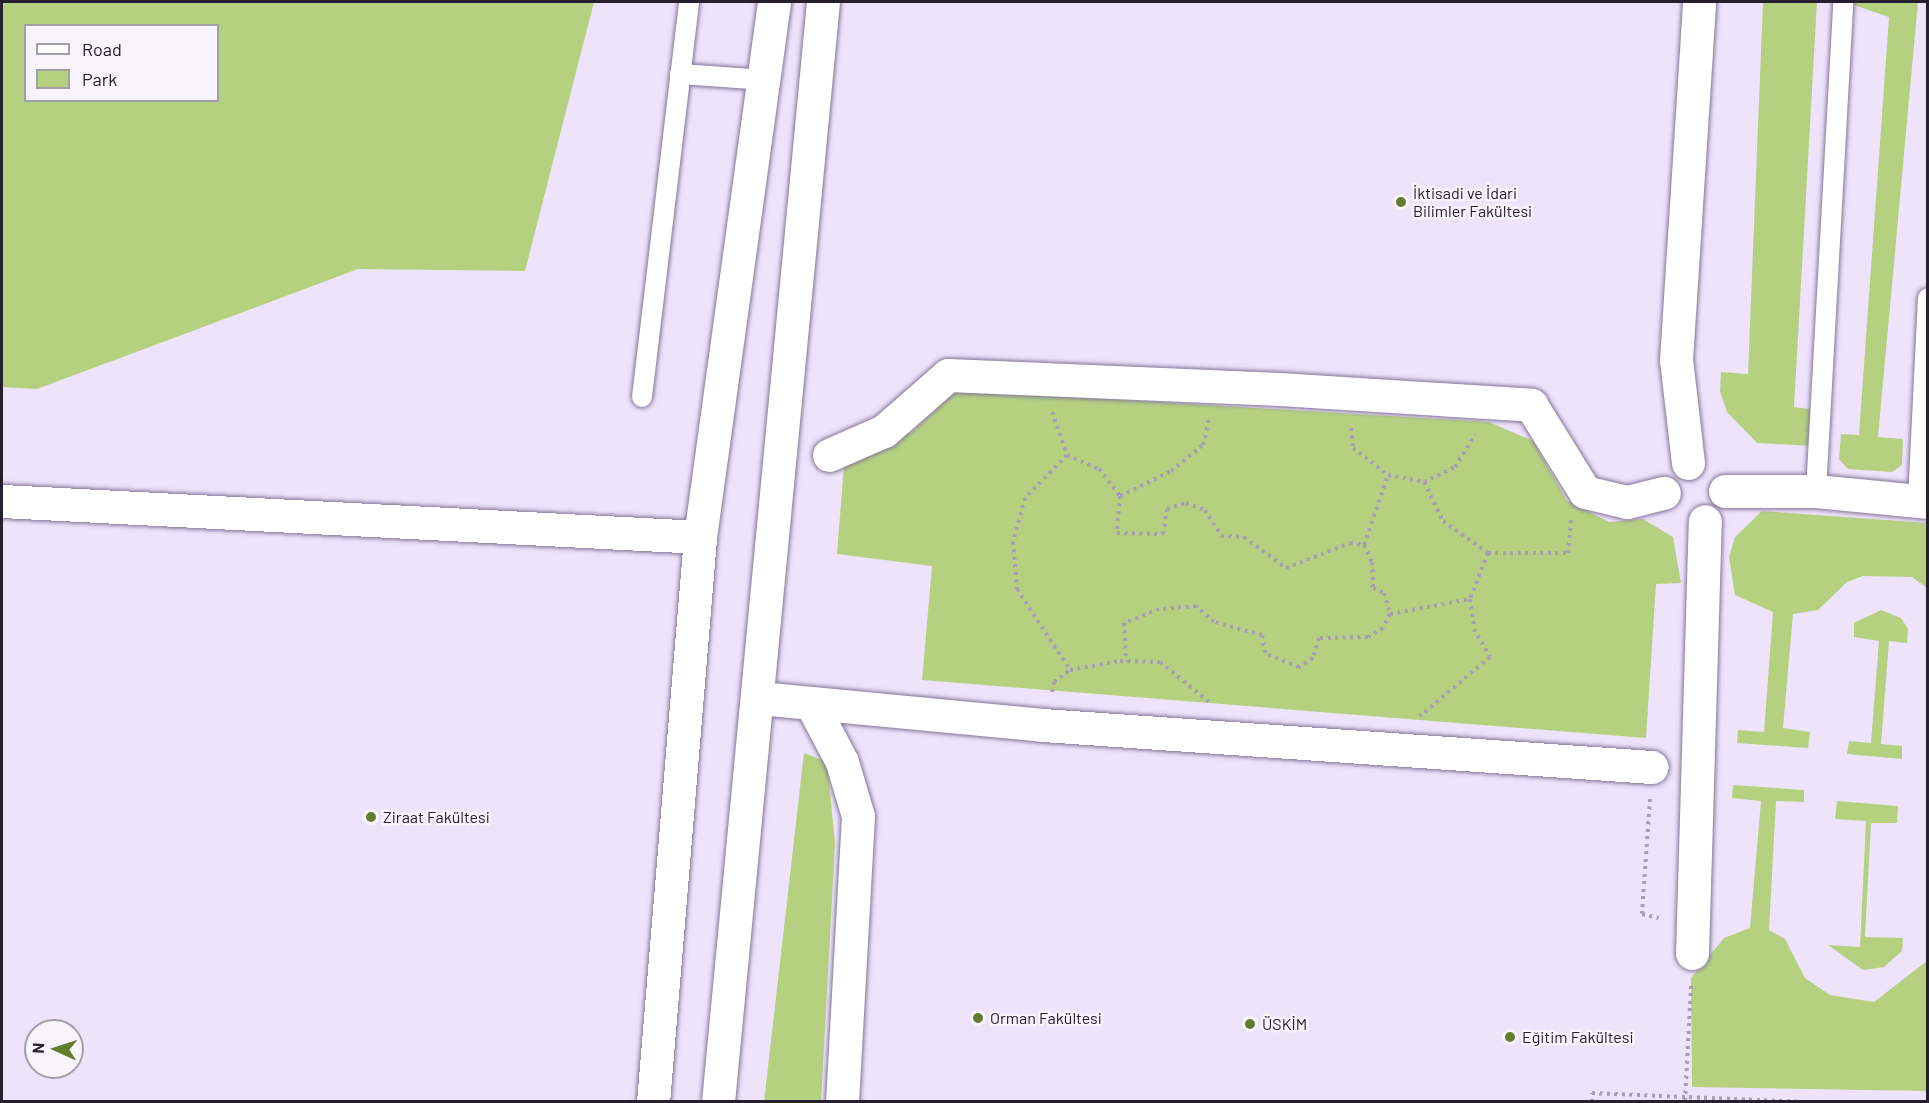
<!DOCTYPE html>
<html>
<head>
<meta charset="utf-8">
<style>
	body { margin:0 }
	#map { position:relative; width:1929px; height:1103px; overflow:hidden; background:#ede3fb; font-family:Barlow,sans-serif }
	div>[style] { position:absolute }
	.green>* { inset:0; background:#b5d180 }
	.path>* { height:4px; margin-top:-2px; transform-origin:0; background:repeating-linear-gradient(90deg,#a69eb2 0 3px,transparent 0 7.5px) }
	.roads { filter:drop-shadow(0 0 2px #847598) drop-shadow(0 0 2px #847598) }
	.lane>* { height:20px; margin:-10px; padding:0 10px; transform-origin:10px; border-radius:10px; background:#fff }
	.street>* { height:33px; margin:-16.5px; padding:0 16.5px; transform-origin:16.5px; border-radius:16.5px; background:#fff }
	.secondary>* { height:33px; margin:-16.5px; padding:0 16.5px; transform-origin:16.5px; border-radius:16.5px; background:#fff }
	.dots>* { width:16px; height:16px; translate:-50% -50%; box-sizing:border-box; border:3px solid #f7f4fc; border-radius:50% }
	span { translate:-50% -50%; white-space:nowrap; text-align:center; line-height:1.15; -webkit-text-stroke:5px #f7f4fc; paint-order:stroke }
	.poi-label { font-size:16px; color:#26202e }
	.left { translate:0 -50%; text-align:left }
	.frame { position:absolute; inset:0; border:3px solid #26202e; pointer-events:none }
	.legend { position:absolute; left:24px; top:24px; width:195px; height:78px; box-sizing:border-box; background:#f7f4fc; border:2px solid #a39faa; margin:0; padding:8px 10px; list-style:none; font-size:18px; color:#26202e }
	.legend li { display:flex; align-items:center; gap:12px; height:30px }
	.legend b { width:30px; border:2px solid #a39faa }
	.north { position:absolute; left:24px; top:1019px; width:60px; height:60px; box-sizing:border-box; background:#f7f4fc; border:2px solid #a39faa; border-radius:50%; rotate:273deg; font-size:16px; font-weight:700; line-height:24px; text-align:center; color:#26202e }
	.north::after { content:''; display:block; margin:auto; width:21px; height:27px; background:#647c2e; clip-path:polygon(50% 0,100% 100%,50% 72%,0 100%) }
</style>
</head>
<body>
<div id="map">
	<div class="green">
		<div style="clip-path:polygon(evenodd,2px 2px,594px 2px,525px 271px,358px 269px,37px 389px,2px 387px,2px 2px,26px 26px,218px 26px,218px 100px,26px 100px,26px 26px)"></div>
		<div style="clip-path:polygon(1763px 2px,1817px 2px,1794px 407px,1824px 411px,1814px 446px,1757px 443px,1727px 412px,1720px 392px,1721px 372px,1748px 374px)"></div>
		<div style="clip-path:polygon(1845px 2px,1918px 2px,1878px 437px,1903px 439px,1902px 465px,1892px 472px,1848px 469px,1839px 459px,1841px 434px,1859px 435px,1889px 17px)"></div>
		<div style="clip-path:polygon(958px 390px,1489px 422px,1533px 441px,1567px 501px,1609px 522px,1643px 519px,1673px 537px,1681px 583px,1656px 584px,1646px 738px,922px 680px,932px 566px,837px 554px,844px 465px,912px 432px)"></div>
		<div style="clip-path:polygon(1762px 511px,1927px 523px,1927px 588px,1912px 577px,1863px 576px,1847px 582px,1818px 610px,1793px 614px,1783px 728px,1810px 732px,1808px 748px,1737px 743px,1738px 730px,1764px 732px,1773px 612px,1735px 595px,1729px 557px,1735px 537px)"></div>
		<div style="clip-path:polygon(1881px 610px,1901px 618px,1908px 629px,1907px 643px,1889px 641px,1881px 744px,1902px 746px,1902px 759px,1847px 754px,1849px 741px,1871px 743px,1879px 641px,1854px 637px,1854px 623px)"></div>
		<div style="clip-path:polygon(804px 753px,827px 762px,835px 843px,821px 1101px,764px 1102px)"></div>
		<div style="clip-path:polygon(1733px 785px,1804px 790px,1804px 802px,1776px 801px,1769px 930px,1785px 939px,1805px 978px,1830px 995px,1874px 1002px,1927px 961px,1927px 1091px,1692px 1087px,1691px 978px,1724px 938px,1750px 928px,1761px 801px,1732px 798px)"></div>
		<div style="clip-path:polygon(1837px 801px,1898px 806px,1897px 823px,1871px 823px,1865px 937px,1903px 938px,1902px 951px,1884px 967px,1863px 970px,1828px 945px,1860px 947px,1866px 821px,1835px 819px)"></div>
	</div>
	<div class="path">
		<div style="left:1052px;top:412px;width:46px;rotate:70.8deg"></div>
		<div style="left:1067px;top:455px;width:60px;rotate:134.3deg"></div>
		<div style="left:1025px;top:498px;width:46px;rotate:105.3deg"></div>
		<div style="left:1013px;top:542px;width:47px;rotate:85.1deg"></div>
		<div style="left:1017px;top:589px;width:97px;rotate:56.8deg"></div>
		<div style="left:1351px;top:428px;width:20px;rotate:84deg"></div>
		<div style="left:1353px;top:448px;width:44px;rotate:37.6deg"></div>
		<div style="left:1388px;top:475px;width:37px;rotate:11deg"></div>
		<div style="left:1424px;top:482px;width:43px;rotate:64deg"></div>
		<div style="left:1443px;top:521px;width:55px;rotate:35.4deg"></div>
		<div style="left:1488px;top:553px;width:49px;rotate:111.4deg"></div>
		<div style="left:1470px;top:599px;width:30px;rotate:82deg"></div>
		<div style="left:1474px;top:629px;width:32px;rotate:60deg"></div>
		<div style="left:1490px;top:657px;width:92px;rotate:139.9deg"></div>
		<div style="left:1067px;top:455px;width:35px;rotate:24deg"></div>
		<div style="left:1099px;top:469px;width:34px;rotate:52deg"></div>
		<div style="left:1120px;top:496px;width:57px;rotate:-26.1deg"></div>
		<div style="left:1171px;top:471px;width:41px;rotate:-39.1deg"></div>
		<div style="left:1203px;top:445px;width:26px;rotate:-77deg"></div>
		<div style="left:1424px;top:482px;width:34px;rotate:-26deg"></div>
		<div style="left:1455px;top:467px;width:38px;rotate:-58deg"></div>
		<div style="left:1120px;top:496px;width:37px;rotate:95deg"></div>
		<div style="left:1117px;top:533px;width:46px;rotate:1.2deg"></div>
		<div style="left:1163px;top:534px;width:25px;rotate:-81deg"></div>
		<div style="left:1167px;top:509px;width:20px;rotate:-18deg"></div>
		<div style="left:1186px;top:503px;width:20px;rotate:20deg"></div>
		<div style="left:1205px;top:510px;width:31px;rotate:58deg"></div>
		<div style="left:1221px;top:536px;width:23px;rotate:2deg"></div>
		<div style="left:1244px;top:537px;width:52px;rotate:36.4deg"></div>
		<div style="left:1286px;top:568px;width:69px;rotate:-21.3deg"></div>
		<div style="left:1350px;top:543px;width:14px;rotate:8deg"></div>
		<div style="left:1364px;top:545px;width:19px;rotate:65deg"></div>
		<div style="left:1372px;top:562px;width:26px;rotate:88deg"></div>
		<div style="left:1373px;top:588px;width:12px;rotate:24deg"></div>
		<div style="left:1384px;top:593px;width:22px;rotate:74deg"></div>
		<div style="left:1390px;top:614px;width:16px;rotate:117deg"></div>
		<div style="left:1383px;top:628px;width:17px;rotate:149deg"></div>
		<div style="left:1368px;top:637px;width:49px;rotate:178.8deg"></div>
		<div style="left:1319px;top:638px;width:21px;rotate:107deg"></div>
		<div style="left:1313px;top:658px;width:17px;rotate:147deg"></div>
		<div style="left:1299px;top:667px;width:37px;rotate:-158deg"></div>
		<div style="left:1265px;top:653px;width:18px;rotate:-99deg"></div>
		<div style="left:1262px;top:635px;width:50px;rotate:-164.8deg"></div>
		<div style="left:1214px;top:622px;width:24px;rotate:-138deg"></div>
		<div style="left:1196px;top:606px;width:37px;rotate:175deg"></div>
		<div style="left:1159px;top:609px;width:38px;rotate:158deg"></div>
		<div style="left:1124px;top:623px;width:38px;rotate:87deg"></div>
		<div style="left:1364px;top:545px;width:74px;rotate:-71.1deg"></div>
		<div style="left:1488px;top:553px;width:80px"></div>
		<div style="left:1568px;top:553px;width:33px;rotate:-85deg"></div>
		<div style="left:1390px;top:614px;width:81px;rotate:-10.6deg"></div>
		<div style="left:1052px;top:692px;width:10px;rotate:-79deg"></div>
		<div style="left:1054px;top:682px;width:20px;rotate:-37deg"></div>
		<div style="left:1070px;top:670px;width:51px;rotate:-10.2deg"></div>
		<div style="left:1120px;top:661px;width:40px;rotate:1.4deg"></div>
		<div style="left:1160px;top:662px;width:63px;rotate:39.2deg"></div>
		<div style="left:1650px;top:799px;width:115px;rotate:94deg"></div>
		<div style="left:1642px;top:914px;width:17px;rotate:13deg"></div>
		<div style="left:1685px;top:1101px;width:116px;rotate:-87deg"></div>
		<div style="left:1592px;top:1102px;width:9px;rotate:-90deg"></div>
		<div style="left:1592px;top:1093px;width:212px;rotate:2.4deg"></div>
	</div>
	<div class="roads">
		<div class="lane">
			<div style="left:680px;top:74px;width:86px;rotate:4deg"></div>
			<div style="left:642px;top:397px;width:398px;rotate:-83.2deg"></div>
			<div style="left:1816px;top:491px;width:490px;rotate:-86.8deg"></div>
			<div style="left:1918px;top:501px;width:203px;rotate:-87.2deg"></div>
		</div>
		<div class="street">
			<div style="left:829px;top:455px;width:60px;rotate:-23.6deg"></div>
			<div style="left:884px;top:431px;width:85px;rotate:-41.2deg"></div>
			<div style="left:948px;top:375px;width:332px;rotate:2.4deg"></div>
			<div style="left:1280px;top:389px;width:252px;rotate:3.6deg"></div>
			<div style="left:1531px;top:405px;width:102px;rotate:58.2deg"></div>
			<div style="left:1585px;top:492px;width:43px;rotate:13.4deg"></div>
			<div style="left:1627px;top:502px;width:38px;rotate:-14deg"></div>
			<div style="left:1688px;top:463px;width:104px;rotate:-96.6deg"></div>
			<div style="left:1676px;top:360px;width:359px;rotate:-86.3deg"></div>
			<div style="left:1725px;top:491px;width:91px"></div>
			<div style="left:1816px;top:491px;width:113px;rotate:5.6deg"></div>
			<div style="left:2px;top:501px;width:699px;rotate:2.95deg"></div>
			<div style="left:759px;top:698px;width:285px;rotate:5.4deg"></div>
			<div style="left:1043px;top:725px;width:610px;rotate:3.95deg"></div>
			<div style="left:812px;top:705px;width:64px;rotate:62.2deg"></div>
			<div style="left:842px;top:762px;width:56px;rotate:73.5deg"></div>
			<div style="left:858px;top:816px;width:286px;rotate:93.2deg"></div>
			<div style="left:1692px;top:953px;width:432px;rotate:-88.3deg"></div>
		</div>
		<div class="secondary">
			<div style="left:653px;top:1102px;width:567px;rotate:-85.24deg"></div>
			<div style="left:700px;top:537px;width:540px;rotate:-82.12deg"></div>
			<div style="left:718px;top:1102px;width:1105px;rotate:-84.55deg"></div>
		</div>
	</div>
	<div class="dots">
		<div style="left:1401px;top:202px;background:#647c2e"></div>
		<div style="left:371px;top:817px;background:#647c2e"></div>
		<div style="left:978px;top:1018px;background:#647c2e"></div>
		<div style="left:1250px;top:1024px;background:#647c2e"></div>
		<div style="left:1510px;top:1037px;background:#647c2e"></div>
	</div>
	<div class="poi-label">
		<span class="left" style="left:1413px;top:202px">İktisadi ve İdari<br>Bilimler Fakültesi</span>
		<span class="left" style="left:383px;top:817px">Ziraat Fakültesi</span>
		<span class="left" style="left:990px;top:1018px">Orman Fakültesi</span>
		<span class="left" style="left:1262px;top:1024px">ÜSKİM</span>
		<span class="left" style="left:1522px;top:1037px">Eğitim Fakültesi</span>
	</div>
	<div class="frame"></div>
	<ul class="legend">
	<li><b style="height:8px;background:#fff"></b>Road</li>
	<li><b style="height:16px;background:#b5d180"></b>Park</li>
	</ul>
	<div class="north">N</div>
</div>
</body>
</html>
